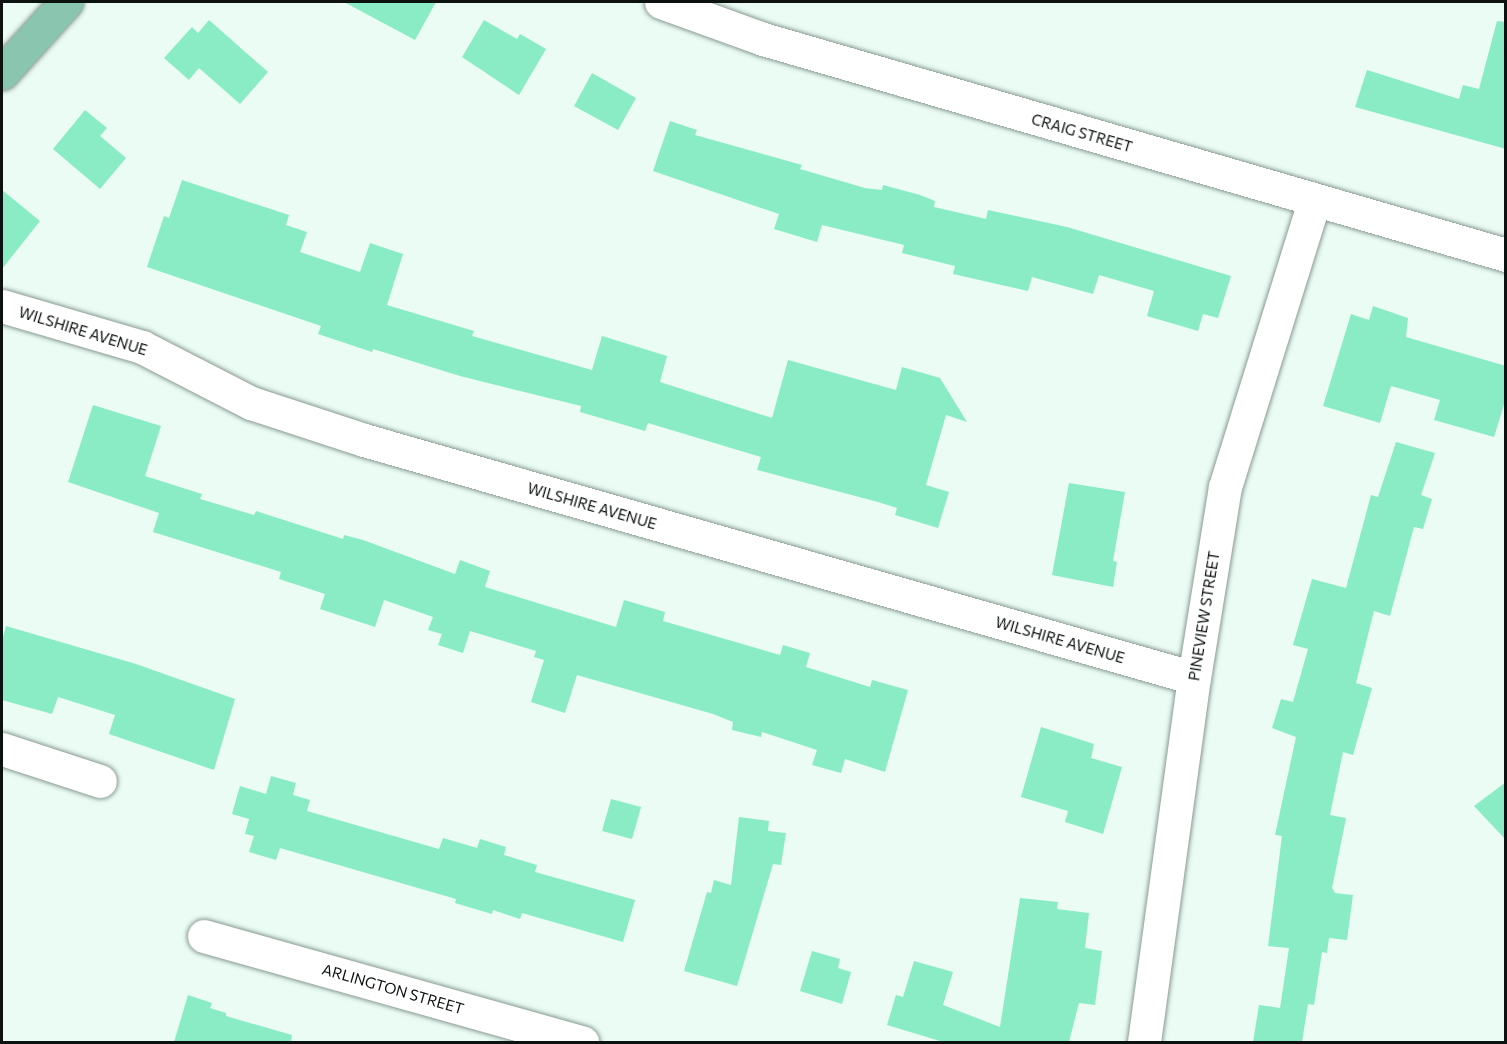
<!DOCTYPE html>
<html>
<head>
<meta charset="utf-8">
<style>
	body { margin:0 }
	#map { position:relative; width:1507px; height:1044px; overflow:hidden; background:#eafcf4; font-family:Commissioner,sans-serif }
	div>[style] { position:absolute }
	.building>* { inset:0; background:#8aecc5 }
	.roads { filter:drop-shadow(0 0 2px #899a92) drop-shadow(0 0 2px #899a92) }
	.minor>* { height:33px; margin:-16.5px; padding:0 16.5px; transform-origin:16.5px; border-radius:16.5px; background:#fff }
	.major>* { height:33px; margin:-16.5px; padding:0 16.5px; transform-origin:16.5px; border-radius:16.5px; background:#8ac5b0 }
	span { translate:-50% -50%; white-space:nowrap; text-align:center; line-height:1.15; -webkit-text-stroke:4.5px #fff; paint-order:stroke }
	.street-label { font-size:15px; color:#0c120f }
	.frame { position:absolute; inset:0; border:3px solid #0c120f; pointer-events:none }
</style>
</head>
<body>
<div id="map">
	<div class="building">
		<div style="clip-path:polygon(344px 2px,436px 2px,415px 40px)"></div>
		<div style="clip-path:polygon(209px 20px,268px 72px,240px 104px,199px 68px,189px 80px,164px 58px,192px 27px,198px 33px)"></div>
		<div style="clip-path:polygon(484px 20px,517px 39px,520px 34px,546px 49px,519px 95px,462px 57px)"></div>
		<div style="clip-path:polygon(1497px 21px,1506px 22px,1506px 149px,1355px 107px,1367px 70px,1459px 99px,1463px 85px,1479px 89px)"></div>
		<div style="clip-path:polygon(592px 73px,636px 98px,618px 130px,574px 106px)"></div>
		<div style="clip-path:polygon(85px 110px,107px 128px,100px 136px,126px 158px,100px 189px,53px 149px)"></div>
		<div style="clip-path:polygon(670px 121px,697px 130px,695px 135px,802px 165px,800px 169px,865px 188px,882px 190px,883px 185px,920px 195px,935px 201px,934px 207px,986px 219px,988px 210px,1067px 227px,1231px 276px,1218px 318px,1203px 314px,1198px 331px,1147px 316px,1154px 291px,1099px 275px,1093px 294px,1032px 277px,1028px 291px,953px 274px,955px 266px,902px 253px,904px 245px,822px 225px,817px 242px,774px 229px,779px 214px,653px 171px)"></div>
		<div style="clip-path:polygon(182px 180px,289px 215px,286px 225px,307px 232px,300px 252px,360px 272px,370px 243px,403px 254px,387px 305px,474px 331px,472px 336px,592px 370px,602px 336px,667px 356px,660px 382px,772px 418px,788px 360px,896px 390px,902px 367px,940px 378px,967px 422px,946px 415px,926px 485px,949px 492px,938px 528px,895px 515px,897px 508px,878px 502px,757px 470px,761px 457px,648px 423px,645px 431px,580px 412px,581px 406px,460px 376px,373px 349px,372px 352px,318px 334px,321px 326px,147px 267px,164px 216px,169px 218px)"></div>
		<div style="clip-path:polygon(2px 190px,40px 221px,2px 269px)"></div>
		<div style="clip-path:polygon(1373px 306px,1408px 318px,1406px 337px,1506px 366px,1506px 398px,1494px 437px,1434px 420px,1440px 400px,1391px 386px,1380px 423px,1323px 406px,1351px 314px,1369px 320px)"></div>
		<div style="clip-path:polygon(93px 405px,161px 426px,145px 476px,202px 494px,200px 499px,254px 515px,256px 511px,343px 539px,344px 535px,363px 540px,455px 574px,460px 560px,490px 571px,485px 587px,616px 627px,624px 600px,665px 612px,663px 621px,780px 655px,783px 645px,810px 653px,806px 667px,870px 687px,872px 680px,908px 690px,885px 772px,845px 759px,841px 773px,812px 765px,817px 750px,762px 732px,761px 737px,732px 730px,733px 722px,713px 714px,577px 675px,565px 713px,531px 702px,544px 660px,534px 657px,536px 651px,470px 631px,463px 653px,438px 645px,442px 634px,428px 630px,433px 617px,384px 600px,375px 627px,320px 609px,325px 594px,279px 579px,281px 572px,153px 532px,159px 513px,68px 482px)"></div>
		<div style="clip-path:polygon(1396px 442px,1435px 453px,1421px 495px,1432px 499px,1423px 529px,1414px 527px,1390px 616px,1374px 611px,1356px 683px,1372px 688px,1353px 755px,1343px 752px,1330px 815px,1346px 818px,1332px 888px,1335px 893px,1353px 895px,1347px 940px,1329px 938px,1327px 953px,1322px 952px,1314px 1005px,1308px 1004px,1302px 1042px,1253px 1042px,1259px 1005px,1280px 1008px,1289px 948px,1268px 946px,1282px 836px,1275px 835px,1296px 737px,1272px 728px,1281px 699px,1293px 702px,1308px 649px,1293px 645px,1312px 579px,1346px 588px,1371px 495px,1378px 497px)"></div>
		<div style="clip-path:polygon(1069px 483px,1125px 492px,1113px 561px,1117px 562px,1113px 587px,1052px 575px)"></div>
		<div style="clip-path:polygon(6px 626px,136px 664px,235px 699px,214px 770px,109px 734px,115px 715px,58px 697px,52px 714px,2px 700px,2px 641px)"></div>
		<div style="clip-path:polygon(1041px 727px,1094px 744px,1091px 758px,1122px 767px,1103px 834px,1065px 822px,1068px 811px,1021px 797px)"></div>
		<div style="clip-path:polygon(271px 776px,296px 783px,293px 795px,310px 800px,307px 811px,439px 849px,443px 838px,477px 848px,480px 839px,506px 847px,504px 855px,537px 865px,535px 872px,635px 900px,623px 942px,522px 913px,520px 919px,493px 910px,492px 914px,455px 903px,456px 899px,280px 848px,276px 860px,249px 852px,254px 836px,245px 834px,249px 819px,232px 814px,240px 786px,266px 794px)"></div>
		<div style="clip-path:polygon(1506px 782px,1506px 840px,1474px 806px)"></div>
		<div style="clip-path:polygon(611px 799px,641px 807px,632px 839px,602px 831px)"></div>
		<div style="clip-path:polygon(739px 817px,769px 821px,768px 831px,786px 833px,781px 865px,773px 864px,737px 986px,684px 971px,707px 892px,711px 893px,714px 880px,731px 885px)"></div>
		<div style="clip-path:polygon(1020px 898px,1058px 902px,1057px 909px,1089px 913px,1085px 948px,1102px 951px,1095px 1005px,1079px 1003px,1069px 1042px,940px 1041px,887px 1025px,896px 995px,903px 997px,914px 961px,953px 972px,943px 1005px,1000px 1027px)"></div>
		<div style="clip-path:polygon(812px 951px,840px 959px,838px 968px,851px 972px,842px 1004px,800px 991px)"></div>
		<div style="clip-path:polygon(188px 995px,212px 1003px,210px 1008px,226px 1013px,226px 1016px,292px 1035px,291px 1042px,174px 1042px)"></div>
	</div>
	<div class="roads">
		<div class="minor">
			<div style="left:661px;top:2px;width:109px;rotate:19.9deg"></div>
			<div style="left:763px;top:39px;width:774px;rotate:16.21deg"></div>
			<div style="left:2px;top:306px;width:146px;rotate:16.3deg"></div>
			<div style="left:142px;top:347px;width:123px;rotate:27.2deg"></div>
			<div style="left:251px;top:403px;width:119px;rotate:18.1deg"></div>
			<div style="left:364px;top:440px;width:863px;rotate:16deg"></div>
			<div style="left:2px;top:749px;width:103px;rotate:18.1deg"></div>
			<div style="left:204px;top:936px;width:393px;rotate:15.7deg"></div>
			<div style="left:1144px;top:1042px;width:367px;rotate:-82.2deg"></div>
			<div style="left:1194px;top:678px;width:193px;rotate:-80.8deg"></div>
			<div style="left:1225px;top:487px;width:300px;rotate:-72.7deg"></div>
		</div>
		<div class="major">
			<div style="left:2px;top:73px;width:96px;rotate:-48deg"></div>
		</div>
	</div>
	<div class="street-label">
		<span style="left:1082px;top:133px;rotate:16deg">CRAIG STREET</span>
		<span style="left:83px;top:331px;rotate:17deg">WILSHIRE AVENUE</span>
		<span style="left:592px;top:506px;rotate:16deg">WILSHIRE AVENUE</span>
		<span style="left:1204px;top:616px;rotate:-81deg">PINEVIEW STREET</span>
		<span style="left:1060px;top:640px;rotate:16deg">WILSHIRE AVENUE</span>
		<span style="left:393px;top:989px;rotate:16deg">ARLINGTON STREET</span>
	</div>
	<div class="frame"></div>
</div>
</body>
</html>
